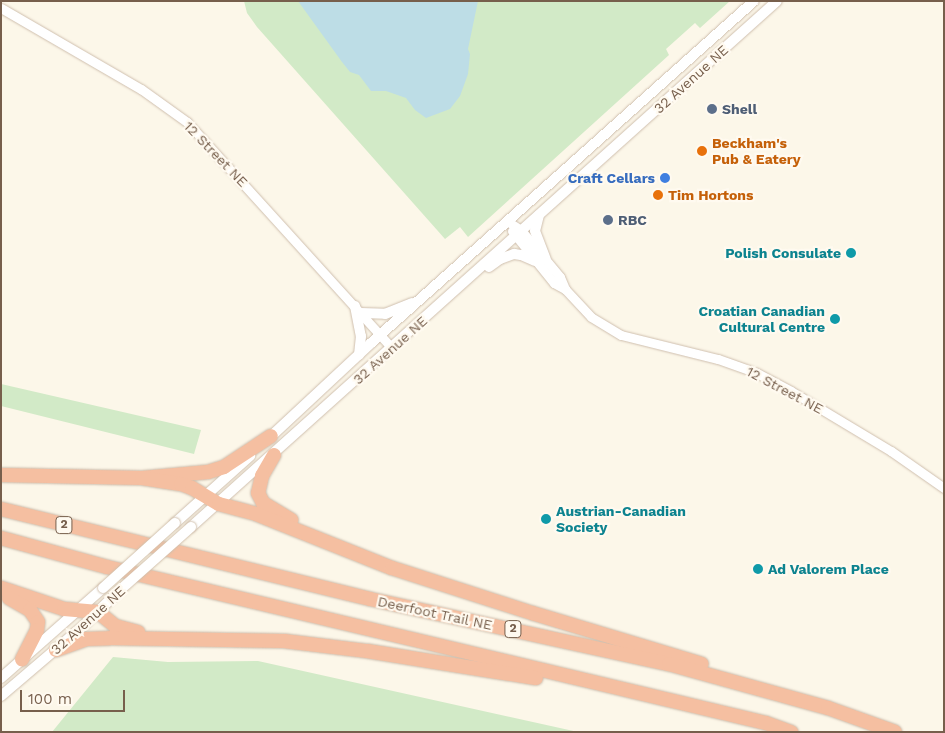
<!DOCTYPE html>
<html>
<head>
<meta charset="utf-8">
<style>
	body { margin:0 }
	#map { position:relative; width:945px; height:733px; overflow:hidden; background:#fcf7e9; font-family:"Work Sans",sans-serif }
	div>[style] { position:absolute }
	.green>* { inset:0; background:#d2eac7 }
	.water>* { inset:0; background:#bddde6 }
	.roads { filter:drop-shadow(0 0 1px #cfbfae) drop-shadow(0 0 1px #cfbfae) }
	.tertiary>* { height:9px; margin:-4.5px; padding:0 4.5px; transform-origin:4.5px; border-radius:4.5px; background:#fff }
	.secondary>* { height:10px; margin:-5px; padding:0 5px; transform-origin:5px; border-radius:5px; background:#fff }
	.motorway>* { height:14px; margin:-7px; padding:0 7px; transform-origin:7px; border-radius:7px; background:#f5bfa1 }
	.bridges { filter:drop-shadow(0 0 1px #d1c0ac) drop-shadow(0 0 1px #d1c0ac) }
	.secondary-bridge>* { height:10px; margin:-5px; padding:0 5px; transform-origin:5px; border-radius:5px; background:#fff }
	.dots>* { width:14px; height:14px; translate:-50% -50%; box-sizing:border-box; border:2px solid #fffaf0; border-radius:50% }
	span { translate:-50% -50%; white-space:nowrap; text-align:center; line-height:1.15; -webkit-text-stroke:4.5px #fffaf0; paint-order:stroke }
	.shield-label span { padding:1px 4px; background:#fffaf0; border:1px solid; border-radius:4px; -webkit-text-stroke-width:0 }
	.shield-label { font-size:12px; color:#775f4c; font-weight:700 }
	.street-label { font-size:14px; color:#775f4c }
	.service-label { font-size:14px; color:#4e5e75; font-weight:700 }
	.left { translate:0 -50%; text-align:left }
	.food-label { font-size:14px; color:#c56008; font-weight:700 }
	.shop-label { font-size:14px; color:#366cbe; font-weight:700 }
	.right { translate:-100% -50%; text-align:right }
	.culture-label { font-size:14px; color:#0d838f; font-weight:700 }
	.frame { position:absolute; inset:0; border:2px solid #775f4c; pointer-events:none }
	.scale { position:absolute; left:20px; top:690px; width:105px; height:22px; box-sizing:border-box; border:2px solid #775f4c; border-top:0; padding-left:6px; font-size:15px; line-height:18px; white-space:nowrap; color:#775f4c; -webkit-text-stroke:4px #fffaf0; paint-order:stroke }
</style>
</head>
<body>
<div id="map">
	<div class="green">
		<div style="clip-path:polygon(244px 1px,730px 1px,700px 28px,695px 23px,666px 49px,669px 55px,468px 237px,460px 227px,445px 239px,257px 27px,247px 13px)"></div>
		<div style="clip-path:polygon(1px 384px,201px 430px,194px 454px,1px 406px)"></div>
		<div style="clip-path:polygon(113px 657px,168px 662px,258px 661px,578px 732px,52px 732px)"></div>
	</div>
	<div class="water">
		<div style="clip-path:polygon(298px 1px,478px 1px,468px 49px,470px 54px,468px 74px,460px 96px,450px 109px,426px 118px,415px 110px,406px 98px,386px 91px,371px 91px,359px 75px,350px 72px,342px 62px)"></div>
	</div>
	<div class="roads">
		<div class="tertiary">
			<div style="left:1px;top:8px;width:162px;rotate:30.1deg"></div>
			<div style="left:141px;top:89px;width:57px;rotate:35.7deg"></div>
			<div style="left:187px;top:122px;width:305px;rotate:47.8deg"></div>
			<div style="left:507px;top:221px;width:17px;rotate:33deg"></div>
			<div style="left:521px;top:230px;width:61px;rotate:50.3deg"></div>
			<div style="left:560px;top:277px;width:13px;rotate:67deg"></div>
			<div style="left:565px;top:289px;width:38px;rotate:47deg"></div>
			<div style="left:591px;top:317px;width:35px;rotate:31deg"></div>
			<div style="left:621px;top:335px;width:100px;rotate:13.9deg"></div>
			<div style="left:718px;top:359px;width:41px;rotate:19.7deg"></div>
			<div style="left:757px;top:373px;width:38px;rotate:28deg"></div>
			<div style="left:791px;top:391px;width:117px;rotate:31deg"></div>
			<div style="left:891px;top:451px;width:65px;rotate:34.9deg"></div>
			<div style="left:512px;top:231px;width:67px;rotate:51.1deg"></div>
			<div style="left:554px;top:283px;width:13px;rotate:29deg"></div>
		</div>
		<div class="secondary">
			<div style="left:539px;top:215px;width:16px;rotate:104deg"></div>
			<div style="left:535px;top:231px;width:30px;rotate:69deg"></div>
			<div style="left:489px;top:267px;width:14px;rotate:-36deg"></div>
			<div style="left:500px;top:259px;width:15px;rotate:-20deg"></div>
			<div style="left:514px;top:254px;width:7px;rotate:8deg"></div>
			<div style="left:521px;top:255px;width:15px;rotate:23deg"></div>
			<div style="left:355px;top:306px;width:31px;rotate:79deg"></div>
			<div style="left:361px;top:336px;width:19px;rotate:96deg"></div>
			<div style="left:361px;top:313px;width:24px;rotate:2deg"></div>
			<div style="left:385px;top:314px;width:29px;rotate:-22deg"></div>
			<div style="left:266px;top:441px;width:144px;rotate:-43deg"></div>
			<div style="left:371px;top:343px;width:513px;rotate:-41.76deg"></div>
			<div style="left:175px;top:523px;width:101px;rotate:-41.8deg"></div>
			<div style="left:191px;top:527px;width:787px;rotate:-41.91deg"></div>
			<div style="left:1px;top:678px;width:136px;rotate:-41.4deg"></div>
			<div style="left:1px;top:696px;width:109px;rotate:-40.5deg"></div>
			<div style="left:84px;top:625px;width:50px;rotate:-44.2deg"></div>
		</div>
		<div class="motorway">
			<div style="left:274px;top:455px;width:24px;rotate:120deg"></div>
			<div style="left:262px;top:476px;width:17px;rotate:103deg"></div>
			<div style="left:258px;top:493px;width:11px;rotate:63deg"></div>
			<div style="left:263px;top:503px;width:33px;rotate:31deg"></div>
			<div style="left:1px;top:475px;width:141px;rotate:1.2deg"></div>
			<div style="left:142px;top:478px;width:66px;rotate:-5.2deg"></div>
			<div style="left:208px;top:472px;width:17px;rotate:-17deg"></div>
			<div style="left:224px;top:467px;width:56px;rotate:-33.4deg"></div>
			<div style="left:142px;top:478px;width:39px;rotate:9deg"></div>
			<div style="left:181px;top:484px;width:12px;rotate:20deg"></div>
			<div style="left:192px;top:488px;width:31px;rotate:31deg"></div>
			<div style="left:219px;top:504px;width:38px;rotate:15deg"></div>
			<div style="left:256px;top:514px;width:146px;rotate:21.7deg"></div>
			<div style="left:392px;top:568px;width:147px;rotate:17.8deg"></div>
			<div style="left:532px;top:613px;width:177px;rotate:16.7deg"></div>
			<div style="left:1px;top:509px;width:380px;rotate:13.7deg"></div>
			<div style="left:370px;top:599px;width:306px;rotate:12.3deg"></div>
			<div style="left:669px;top:664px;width:165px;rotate:15.5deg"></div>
			<div style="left:828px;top:708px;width:71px;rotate:19.7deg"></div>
			<div style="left:1px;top:538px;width:110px;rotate:15.3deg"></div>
			<div style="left:107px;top:567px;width:677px;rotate:13.32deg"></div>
			<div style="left:766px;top:723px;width:27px;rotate:20deg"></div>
			<div style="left:1px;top:588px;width:66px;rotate:18.4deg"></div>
			<div style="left:64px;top:609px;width:34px;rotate:5deg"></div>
			<div style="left:98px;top:612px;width:22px;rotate:39deg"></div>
			<div style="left:115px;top:626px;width:24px;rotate:15deg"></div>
			<div style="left:9px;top:598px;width:24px;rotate:30deg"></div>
			<div style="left:30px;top:610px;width:14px;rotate:56deg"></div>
			<div style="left:38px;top:622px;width:8px;rotate:97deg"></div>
			<div style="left:37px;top:630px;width:33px;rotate:117deg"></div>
			<div style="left:56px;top:650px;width:32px;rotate:-20deg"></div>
			<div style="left:86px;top:639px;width:24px;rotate:-2deg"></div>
			<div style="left:110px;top:638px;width:174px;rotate:1deg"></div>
			<div style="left:284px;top:641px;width:84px;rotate:6.9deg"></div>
			<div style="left:367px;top:651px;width:171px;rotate:9.1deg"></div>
		</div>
	</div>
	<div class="bridges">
		<div class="secondary-bridge">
			<div style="left:103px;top:588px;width:97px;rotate:-42.1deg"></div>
			<div style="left:120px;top:590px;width:95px;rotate:-41.6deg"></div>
		</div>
	</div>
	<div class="dots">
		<div style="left:712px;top:109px;background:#5c6f8a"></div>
		<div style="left:702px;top:151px;background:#e8710a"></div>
		<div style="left:665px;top:178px;background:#3f7fe0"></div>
		<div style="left:658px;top:195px;background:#e8710a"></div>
		<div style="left:608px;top:220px;background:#5c6f8a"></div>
		<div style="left:851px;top:253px;background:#0f9aa8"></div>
		<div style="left:835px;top:319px;background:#0f9aa8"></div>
		<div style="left:546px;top:519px;background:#0f9aa8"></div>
		<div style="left:758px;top:569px;background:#0f9aa8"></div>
	</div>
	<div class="shield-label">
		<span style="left:64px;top:525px">2</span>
		<span style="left:513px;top:629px">2</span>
	</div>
	<div class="street-label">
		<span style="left:691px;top:79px;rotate:-42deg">32 Avenue NE</span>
		<span style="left:216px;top:154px;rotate:46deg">12 Street NE</span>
		<span style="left:390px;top:350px;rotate:-42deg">32 Avenue NE</span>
		<span style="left:785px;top:390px;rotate:28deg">12 Street NE</span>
		<span style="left:435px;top:613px;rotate:12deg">Deerfoot Trail NE</span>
		<span style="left:88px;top:620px;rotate:-42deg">32 Avenue NE</span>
	</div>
	<div class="service-label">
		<span class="left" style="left:722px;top:109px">Shell</span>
		<span class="left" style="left:618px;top:220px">RBC</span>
	</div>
	<div class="food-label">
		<span class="left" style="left:712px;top:151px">Beckham's<br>Pub &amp; Eatery</span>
		<span class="left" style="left:668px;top:195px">Tim Hortons</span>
	</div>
	<div class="shop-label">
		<span class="right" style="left:655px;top:178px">Craft Cellars</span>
	</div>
	<div class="culture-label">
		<span class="right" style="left:841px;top:253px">Polish Consulate</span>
		<span class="right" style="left:825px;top:319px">Croatian Canadian<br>Cultural Centre</span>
		<span class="left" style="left:556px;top:519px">Austrian-Canadian<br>Society</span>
		<span class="left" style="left:768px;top:569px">Ad Valorem Place</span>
	</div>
	<div class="frame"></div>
	<div class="scale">100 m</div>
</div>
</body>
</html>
